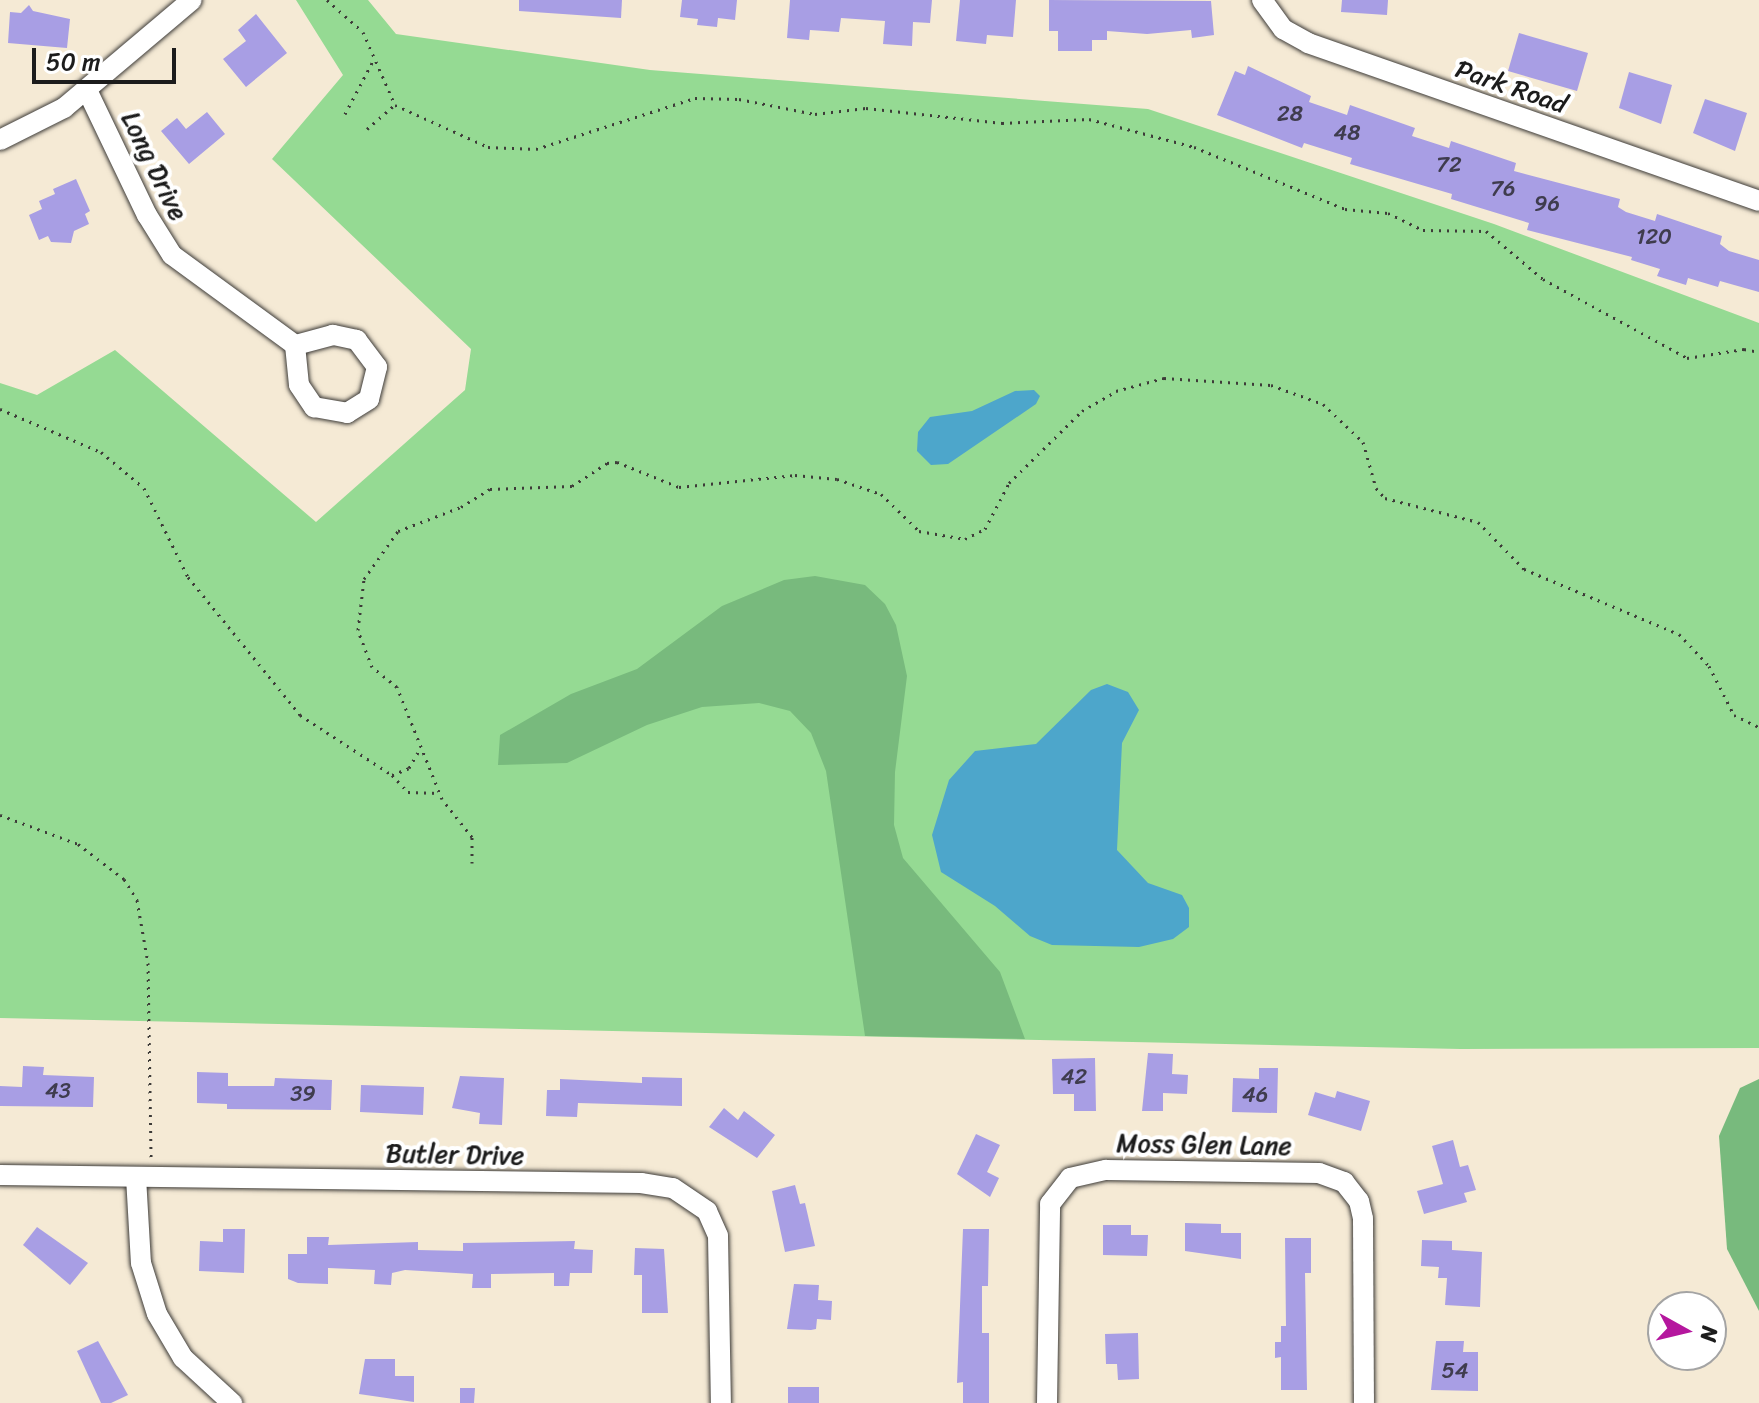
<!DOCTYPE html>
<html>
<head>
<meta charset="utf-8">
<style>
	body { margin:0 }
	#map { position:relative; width:1759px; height:1403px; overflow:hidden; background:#f5ead5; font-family:Sriracha,sans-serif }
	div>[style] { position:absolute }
	.green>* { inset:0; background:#95da93 }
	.forest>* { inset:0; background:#78ba7d }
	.water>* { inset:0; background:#4da6cb }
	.building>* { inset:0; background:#a89ee4 }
	.path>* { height:3px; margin-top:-1.5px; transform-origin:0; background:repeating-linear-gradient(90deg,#3d3b38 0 2px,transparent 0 8px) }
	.roads { filter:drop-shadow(0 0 2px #3d3b38) drop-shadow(0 0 2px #3d3b38) }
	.minor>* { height:20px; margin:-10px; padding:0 10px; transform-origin:10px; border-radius:10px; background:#fff }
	span { translate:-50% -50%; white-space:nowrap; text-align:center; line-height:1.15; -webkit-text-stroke:8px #fff; paint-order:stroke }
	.number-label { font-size:22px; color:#3f3c4e }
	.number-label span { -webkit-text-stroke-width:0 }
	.street-label { font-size:26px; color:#1c1c1c }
	.north { position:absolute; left:1647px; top:1291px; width:80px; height:80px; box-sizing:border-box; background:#fff; border:2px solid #a4a4a4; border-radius:50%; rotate:98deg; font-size:22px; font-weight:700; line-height:32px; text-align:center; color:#1c1c1c }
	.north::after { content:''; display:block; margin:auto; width:28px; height:36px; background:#b5179e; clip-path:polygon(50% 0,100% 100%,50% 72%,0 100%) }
	.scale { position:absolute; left:32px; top:48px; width:144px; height:36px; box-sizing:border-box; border:4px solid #1c1c1c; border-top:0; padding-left:10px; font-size:24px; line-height:28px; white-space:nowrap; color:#1c1c1c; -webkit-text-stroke:6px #fff; paint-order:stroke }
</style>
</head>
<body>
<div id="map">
	<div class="green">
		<div style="clip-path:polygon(296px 0,368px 0,396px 34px,650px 70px,1148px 109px,1494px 224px,1759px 323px,1759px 1048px,1461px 1049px,0 1018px,0 383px,37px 395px,115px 350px,316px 522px,465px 390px,471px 349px,272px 159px,343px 75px)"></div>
	</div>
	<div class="forest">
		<div style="clip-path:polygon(815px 576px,865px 585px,885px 604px,896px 625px,907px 676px,895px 772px,894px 825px,903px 858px,1000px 972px,1025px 1039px,865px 1036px,826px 771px,811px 733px,790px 711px,759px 703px,702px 707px,647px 725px,567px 763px,498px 765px,500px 735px,571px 694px,637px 669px,722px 606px,784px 580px)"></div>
		<div style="clip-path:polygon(1759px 1079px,1759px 1311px,1727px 1249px,1719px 1136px,1740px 1088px)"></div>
	</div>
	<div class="water">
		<div style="clip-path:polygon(1034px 390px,1040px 396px,1036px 404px,948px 464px,931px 465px,917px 451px,918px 432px,930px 417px,972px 411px,1015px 391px)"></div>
		<div style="clip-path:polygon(1107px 684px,1128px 692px,1139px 710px,1122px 743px,1117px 850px,1148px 883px,1182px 895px,1189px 908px,1189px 927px,1173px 939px,1139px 947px,1052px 945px,1030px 936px,995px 906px,941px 872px,932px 835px,949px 780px,975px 751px,1036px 744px,1091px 690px)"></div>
	</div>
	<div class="building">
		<div style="clip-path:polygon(519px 0,622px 0,621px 18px,519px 11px)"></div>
		<div style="clip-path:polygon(682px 0,737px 0,735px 20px,718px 18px,717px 27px,697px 25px,698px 19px,680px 17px)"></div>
		<div style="clip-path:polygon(790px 0,932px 0,930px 23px,913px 22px,912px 46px,883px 44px,885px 21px,841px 18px,839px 32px,810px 30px,809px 40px,787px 38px)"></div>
		<div style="clip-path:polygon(960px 0,1016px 0,1013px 37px,987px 35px,986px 44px,956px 41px)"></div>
		<div style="clip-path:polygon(1049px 0,1211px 1px,1214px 35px,1192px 38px,1191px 30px,1147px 34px,1107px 31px,1107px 40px,1092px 40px,1092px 51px,1058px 51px,1058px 31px,1049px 31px)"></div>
		<div style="clip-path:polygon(1342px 0,1388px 0,1387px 15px,1341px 12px)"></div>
		<div style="clip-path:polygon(29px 5px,33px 11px,70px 19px,67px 48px,8px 43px,10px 12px,21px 13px)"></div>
		<div style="clip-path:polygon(256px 14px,287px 53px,246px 87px,223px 59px,246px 41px,238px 30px)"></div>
		<div style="clip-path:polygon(1519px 33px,1588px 53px,1577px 91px,1508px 71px)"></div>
		<div style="clip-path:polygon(1248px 66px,1311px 96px,1309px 102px,1347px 115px,1350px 105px,1415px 128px,1412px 136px,1449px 148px,1451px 141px,1516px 163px,1514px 171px,1620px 199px,1618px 207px,1626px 212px,1655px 221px,1657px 214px,1722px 236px,1720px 244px,1729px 251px,1759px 260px,1759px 292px,1720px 281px,1718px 287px,1688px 278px,1686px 285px,1657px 276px,1660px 269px,1631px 260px,1632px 257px,1527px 230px,1529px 223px,1451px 199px,1452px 194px,1350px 164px,1352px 158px,1304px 143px,1302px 148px,1217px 115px,1235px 71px,1245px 75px)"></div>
		<div style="clip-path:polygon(1629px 72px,1672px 85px,1661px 124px,1619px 108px)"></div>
		<div style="clip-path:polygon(1705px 99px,1747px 113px,1735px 151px,1693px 133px)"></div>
		<div style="clip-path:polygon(207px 112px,225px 134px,189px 164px,161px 131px,177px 118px,186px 129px)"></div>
		<div style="clip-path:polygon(76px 179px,90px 211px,85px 214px,89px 224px,74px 231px,71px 243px,51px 242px,48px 236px,39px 240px,29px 215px,42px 209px,39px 201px,55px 194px,53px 189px)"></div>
		<div style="clip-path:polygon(1148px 1053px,1173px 1054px,1172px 1074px,1188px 1075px,1187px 1094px,1163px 1093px,1163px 1111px,1142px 1111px)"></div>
		<div style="clip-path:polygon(1095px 1058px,1096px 1111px,1074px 1111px,1074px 1094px,1053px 1094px,1052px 1059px)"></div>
		<div style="clip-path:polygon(23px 1066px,44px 1067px,43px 1075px,94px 1077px,93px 1107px,0 1106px,0 1086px,22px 1087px)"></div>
		<div style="clip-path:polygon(1259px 1068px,1278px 1068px,1277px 1113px,1232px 1112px,1233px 1078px,1259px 1079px)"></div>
		<div style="clip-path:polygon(197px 1072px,228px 1073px,228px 1086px,274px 1086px,275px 1078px,332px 1080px,331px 1110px,227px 1109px,227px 1104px,197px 1103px)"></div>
		<div style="clip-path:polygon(460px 1076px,504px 1078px,502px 1125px,479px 1124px,480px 1113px,452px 1108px)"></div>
		<div style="clip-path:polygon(642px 1077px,682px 1078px,682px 1106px,578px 1103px,577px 1117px,546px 1116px,547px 1090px,560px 1090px,560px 1079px,642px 1083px)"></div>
		<div style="clip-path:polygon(361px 1085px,424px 1087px,423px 1115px,360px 1112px)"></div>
		<div style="clip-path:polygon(1337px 1091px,1370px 1101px,1361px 1131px,1308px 1115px,1315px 1092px,1335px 1098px)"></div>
		<div style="clip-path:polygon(724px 1108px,738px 1120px,744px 1111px,775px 1135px,757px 1158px,709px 1127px)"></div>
		<div style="clip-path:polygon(976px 1134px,1000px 1145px,987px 1172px,999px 1178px,990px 1197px,957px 1174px)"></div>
		<div style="clip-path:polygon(1453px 1140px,1460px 1167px,1468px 1165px,1476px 1190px,1464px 1193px,1467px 1202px,1424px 1214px,1417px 1191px,1443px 1184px,1432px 1146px)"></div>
		<div style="clip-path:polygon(795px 1185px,800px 1204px,805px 1203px,815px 1246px,785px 1252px,772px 1191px)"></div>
		<div style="clip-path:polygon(1185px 1223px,1221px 1224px,1221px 1233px,1241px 1233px,1241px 1259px,1185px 1251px)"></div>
		<div style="clip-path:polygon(1103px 1225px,1131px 1225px,1131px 1235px,1148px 1235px,1147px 1256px,1103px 1255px)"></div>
		<div style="clip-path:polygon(37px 1227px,88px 1263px,70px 1285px,23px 1245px)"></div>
		<div style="clip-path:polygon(223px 1229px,245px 1229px,244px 1273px,199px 1271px,200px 1241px,223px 1242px)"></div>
		<div style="clip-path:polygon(963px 1229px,989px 1229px,988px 1286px,982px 1286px,982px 1333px,989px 1333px,989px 1403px,963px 1403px,963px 1382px,957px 1383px)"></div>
		<div style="clip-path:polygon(307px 1237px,329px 1237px,328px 1245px,418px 1242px,418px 1250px,463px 1251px,463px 1243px,575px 1241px,574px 1249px,593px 1250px,592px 1273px,570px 1273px,569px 1286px,554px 1286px,554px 1273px,491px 1274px,491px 1288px,472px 1288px,473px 1274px,405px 1270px,392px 1273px,391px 1285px,374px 1284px,375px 1270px,328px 1268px,328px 1284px,298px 1283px,288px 1279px,288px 1254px,307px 1254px)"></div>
		<div style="clip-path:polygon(1285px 1238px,1311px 1238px,1311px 1273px,1305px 1273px,1307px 1390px,1281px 1390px,1281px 1357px,1275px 1358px,1275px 1342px,1281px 1342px,1281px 1326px,1286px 1326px)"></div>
		<div style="clip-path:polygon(1422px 1240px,1452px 1241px,1452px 1250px,1482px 1252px,1480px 1307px,1445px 1305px,1447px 1278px,1438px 1278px,1439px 1267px,1421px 1266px)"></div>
		<div style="clip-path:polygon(635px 1248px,664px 1249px,668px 1313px,642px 1313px,642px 1275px,634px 1275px)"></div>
		<div style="clip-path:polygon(794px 1284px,819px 1285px,818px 1300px,832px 1301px,831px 1320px,817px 1319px,816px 1329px,811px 1330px,787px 1329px)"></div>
		<div style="clip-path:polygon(1138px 1333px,1139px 1379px,1118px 1380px,1117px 1364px,1106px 1364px,1105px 1334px)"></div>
		<div style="clip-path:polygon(98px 1341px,128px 1395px,111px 1403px,101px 1403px,77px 1351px)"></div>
		<div style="clip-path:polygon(1436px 1341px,1464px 1341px,1463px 1352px,1478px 1352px,1478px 1391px,1431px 1390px)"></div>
		<div style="clip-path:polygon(365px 1359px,395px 1359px,395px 1376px,414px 1376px,414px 1402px,359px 1394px)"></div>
		<div style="clip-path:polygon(788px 1387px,819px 1387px,819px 1403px,788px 1403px)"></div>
		<div style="clip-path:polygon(460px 1388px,475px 1388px,474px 1403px,460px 1403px)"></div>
	</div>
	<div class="path">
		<div style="left:327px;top:0;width:48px;rotate:41.6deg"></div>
		<div style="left:363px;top:32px;width:80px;rotate:66.3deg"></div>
		<div style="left:395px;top:105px;width:102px;rotate:24.3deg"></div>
		<div style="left:488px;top:147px;width:48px;rotate:2.4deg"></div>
		<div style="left:536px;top:149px;width:167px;rotate:-17.8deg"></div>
		<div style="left:695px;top:98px;width:44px;rotate:1.3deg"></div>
		<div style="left:739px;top:99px;width:77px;rotate:11.2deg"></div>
		<div style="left:815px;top:114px;width:51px;rotate:-6.7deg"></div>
		<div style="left:866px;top:108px;width:137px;rotate:6.3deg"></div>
		<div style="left:1002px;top:123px;width:87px;rotate:-2.6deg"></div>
		<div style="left:1089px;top:119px;width:109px;rotate:14.9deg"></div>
		<div style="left:1194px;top:147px;width:163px;rotate:22.3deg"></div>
		<div style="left:1345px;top:209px;width:43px;rotate:5.3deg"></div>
		<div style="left:1388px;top:213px;width:39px;rotate:26deg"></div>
		<div style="left:1423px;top:230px;width:63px;rotate:0.9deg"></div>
		<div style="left:1486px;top:231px;width:75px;rotate:40.1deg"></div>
		<div style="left:1543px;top:279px;width:164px;rotate:28.7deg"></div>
		<div style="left:1687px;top:358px;width:58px;rotate:-9deg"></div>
		<div style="left:1744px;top:349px;width:15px;rotate:11deg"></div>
		<div style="left:345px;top:114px;width:62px;rotate:-62.2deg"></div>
		<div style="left:367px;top:129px;width:37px;rotate:-41deg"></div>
		<div style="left:0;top:409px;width:110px;rotate:23.1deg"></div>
		<div style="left:101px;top:452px;width:56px;rotate:39.9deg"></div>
		<div style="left:144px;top:488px;width:99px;rotate:63.7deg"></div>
		<div style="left:188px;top:577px;width:178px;rotate:50.9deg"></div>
		<div style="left:300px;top:715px;width:110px;rotate:33.1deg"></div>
		<div style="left:392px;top:775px;width:18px;rotate:-22deg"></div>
		<div style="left:409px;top:768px;width:22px;rotate:-60deg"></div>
		<div style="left:392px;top:775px;width:23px;rotate:47deg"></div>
		<div style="left:408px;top:792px;width:31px;rotate:2deg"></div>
		<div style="left:0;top:815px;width:83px;rotate:20.4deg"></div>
		<div style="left:78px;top:844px;width:58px;rotate:37.3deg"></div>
		<div style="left:124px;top:879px;width:25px;rotate:58deg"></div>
		<div style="left:137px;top:900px;width:64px;rotate:80.1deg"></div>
		<div style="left:148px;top:963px;width:194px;rotate:89.1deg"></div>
		<div style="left:472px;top:863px;width:26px;rotate:-90deg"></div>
		<div style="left:472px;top:837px;width:48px;rotate:-128.3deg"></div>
		<div style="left:442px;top:799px;width:121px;rotate:-111.9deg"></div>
		<div style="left:397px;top:687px;width:32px;rotate:-141deg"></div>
		<div style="left:372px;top:667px;width:40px;rotate:-111deg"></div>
		<div style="left:358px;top:630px;width:51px;rotate:-83.3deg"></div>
		<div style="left:364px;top:579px;width:59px;rotate:-54.7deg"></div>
		<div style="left:398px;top:531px;width:67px;rotate:-20.9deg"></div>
		<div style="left:461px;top:507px;width:34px;rotate:-32deg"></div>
		<div style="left:490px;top:489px;width:82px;rotate:-2.1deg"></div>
		<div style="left:572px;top:486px;width:42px;rotate:-33.3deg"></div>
		<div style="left:607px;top:463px;width:10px;rotate:-6deg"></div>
		<div style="left:617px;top:462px;width:67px;rotate:22deg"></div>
		<div style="left:679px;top:487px;width:117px;rotate:-5.9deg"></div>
		<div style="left:795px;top:475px;width:42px;rotate:5.4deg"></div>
		<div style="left:837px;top:479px;width:46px;rotate:18.8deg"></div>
		<div style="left:881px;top:494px;width:53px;rotate:44.2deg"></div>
		<div style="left:919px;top:531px;width:47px;rotate:9.9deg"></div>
		<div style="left:965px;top:539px;width:22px;rotate:-27deg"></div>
		<div style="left:985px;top:529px;width:52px;rotate:-62.4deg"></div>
		<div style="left:1009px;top:483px;width:103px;rotate:-44.6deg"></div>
		<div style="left:1082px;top:411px;width:39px;rotate:-30deg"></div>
		<div style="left:1116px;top:391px;width:50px;rotate:-15.2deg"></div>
		<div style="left:1164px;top:378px;width:107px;rotate:3.7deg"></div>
		<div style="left:1271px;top:385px;width:55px;rotate:20.1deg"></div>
		<div style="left:1323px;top:404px;width:55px;rotate:43.5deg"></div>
		<div style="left:1363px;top:442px;width:48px;rotate:74.2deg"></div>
		<div style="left:1376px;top:488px;width:13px;rotate:48deg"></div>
		<div style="left:1385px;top:498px;width:96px;rotate:14.5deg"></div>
		<div style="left:1478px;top:522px;width:66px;rotate:45.6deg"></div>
		<div style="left:1524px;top:569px;width:168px;rotate:22.8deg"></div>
		<div style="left:1679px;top:634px;width:44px;rotate:46.8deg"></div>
		<div style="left:1709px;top:666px;width:55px;rotate:63deg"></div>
		<div style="left:1734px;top:715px;width:28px;rotate:26deg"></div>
	</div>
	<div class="roads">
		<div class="minor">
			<div style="left:1262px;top:0;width:36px;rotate:54deg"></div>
			<div style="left:1283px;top:29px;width:29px;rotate:29deg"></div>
			<div style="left:1308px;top:43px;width:478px;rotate:19.3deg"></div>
			<div style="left:87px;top:90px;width:139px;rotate:64.4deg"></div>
			<div style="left:147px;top:215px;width:47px;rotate:58deg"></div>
			<div style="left:172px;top:255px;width:152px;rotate:36.2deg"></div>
			<div style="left:295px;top:345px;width:40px;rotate:84.3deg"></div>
			<div style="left:299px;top:385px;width:27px;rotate:56deg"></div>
			<div style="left:314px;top:407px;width:34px;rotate:10deg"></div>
			<div style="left:347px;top:413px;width:26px;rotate:-32deg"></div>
			<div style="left:369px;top:399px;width:33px;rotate:-76deg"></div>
			<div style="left:377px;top:367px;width:34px;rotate:-127deg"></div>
			<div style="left:357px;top:340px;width:25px;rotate:-168deg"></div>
			<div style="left:333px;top:335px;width:39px;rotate:165deg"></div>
			<div style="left:0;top:140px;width:72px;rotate:-26.6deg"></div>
			<div style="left:64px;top:108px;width:167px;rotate:-40.2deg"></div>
			<div style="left:0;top:1175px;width:641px;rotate:0.72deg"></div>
			<div style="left:641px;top:1183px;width:32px;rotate:9deg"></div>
			<div style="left:673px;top:1188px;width:41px;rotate:34.1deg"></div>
			<div style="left:707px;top:1211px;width:27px;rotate:66deg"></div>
			<div style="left:718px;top:1236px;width:167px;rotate:89deg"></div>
			<div style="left:136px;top:1177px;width:86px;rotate:86.7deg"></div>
			<div style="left:141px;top:1263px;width:53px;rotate:72.6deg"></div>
			<div style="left:157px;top:1314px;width:51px;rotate:59.4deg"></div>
			<div style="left:183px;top:1358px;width:67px;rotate:42.6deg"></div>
			<div style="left:1047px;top:1403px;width:199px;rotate:-89.1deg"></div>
			<div style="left:1050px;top:1204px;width:33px;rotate:-52deg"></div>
			<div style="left:1070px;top:1178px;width:37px;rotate:-13deg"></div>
			<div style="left:1106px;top:1170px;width:213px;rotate:0.8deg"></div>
			<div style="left:1319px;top:1173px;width:27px;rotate:20deg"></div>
			<div style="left:1344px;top:1182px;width:24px;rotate:52deg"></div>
			<div style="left:1359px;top:1201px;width:18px;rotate:77deg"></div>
			<div style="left:1363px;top:1219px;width:184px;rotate:89.7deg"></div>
		</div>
	</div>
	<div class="number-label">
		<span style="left:1290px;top:114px">28</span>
		<span style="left:1347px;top:133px">48</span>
		<span style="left:1449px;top:165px">72</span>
		<span style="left:1503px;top:189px">76</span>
		<span style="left:1547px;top:204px">96</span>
		<span style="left:1654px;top:237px">120</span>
		<span style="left:1074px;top:1077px">42</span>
		<span style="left:58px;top:1091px">43</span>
		<span style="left:303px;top:1094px">39</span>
		<span style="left:1255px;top:1095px">46</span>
		<span style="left:1455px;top:1371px">54</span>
	</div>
	<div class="street-label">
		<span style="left:1511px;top:87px;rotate:19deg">Park Road</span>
		<span style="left:154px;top:166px;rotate:64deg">Long Drive</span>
		<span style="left:1204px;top:1145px;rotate:1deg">Moss Glen Lane</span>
		<span style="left:455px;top:1155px;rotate:1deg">Butler Drive</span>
	</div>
	<div class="north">N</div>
	<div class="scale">50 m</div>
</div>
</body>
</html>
